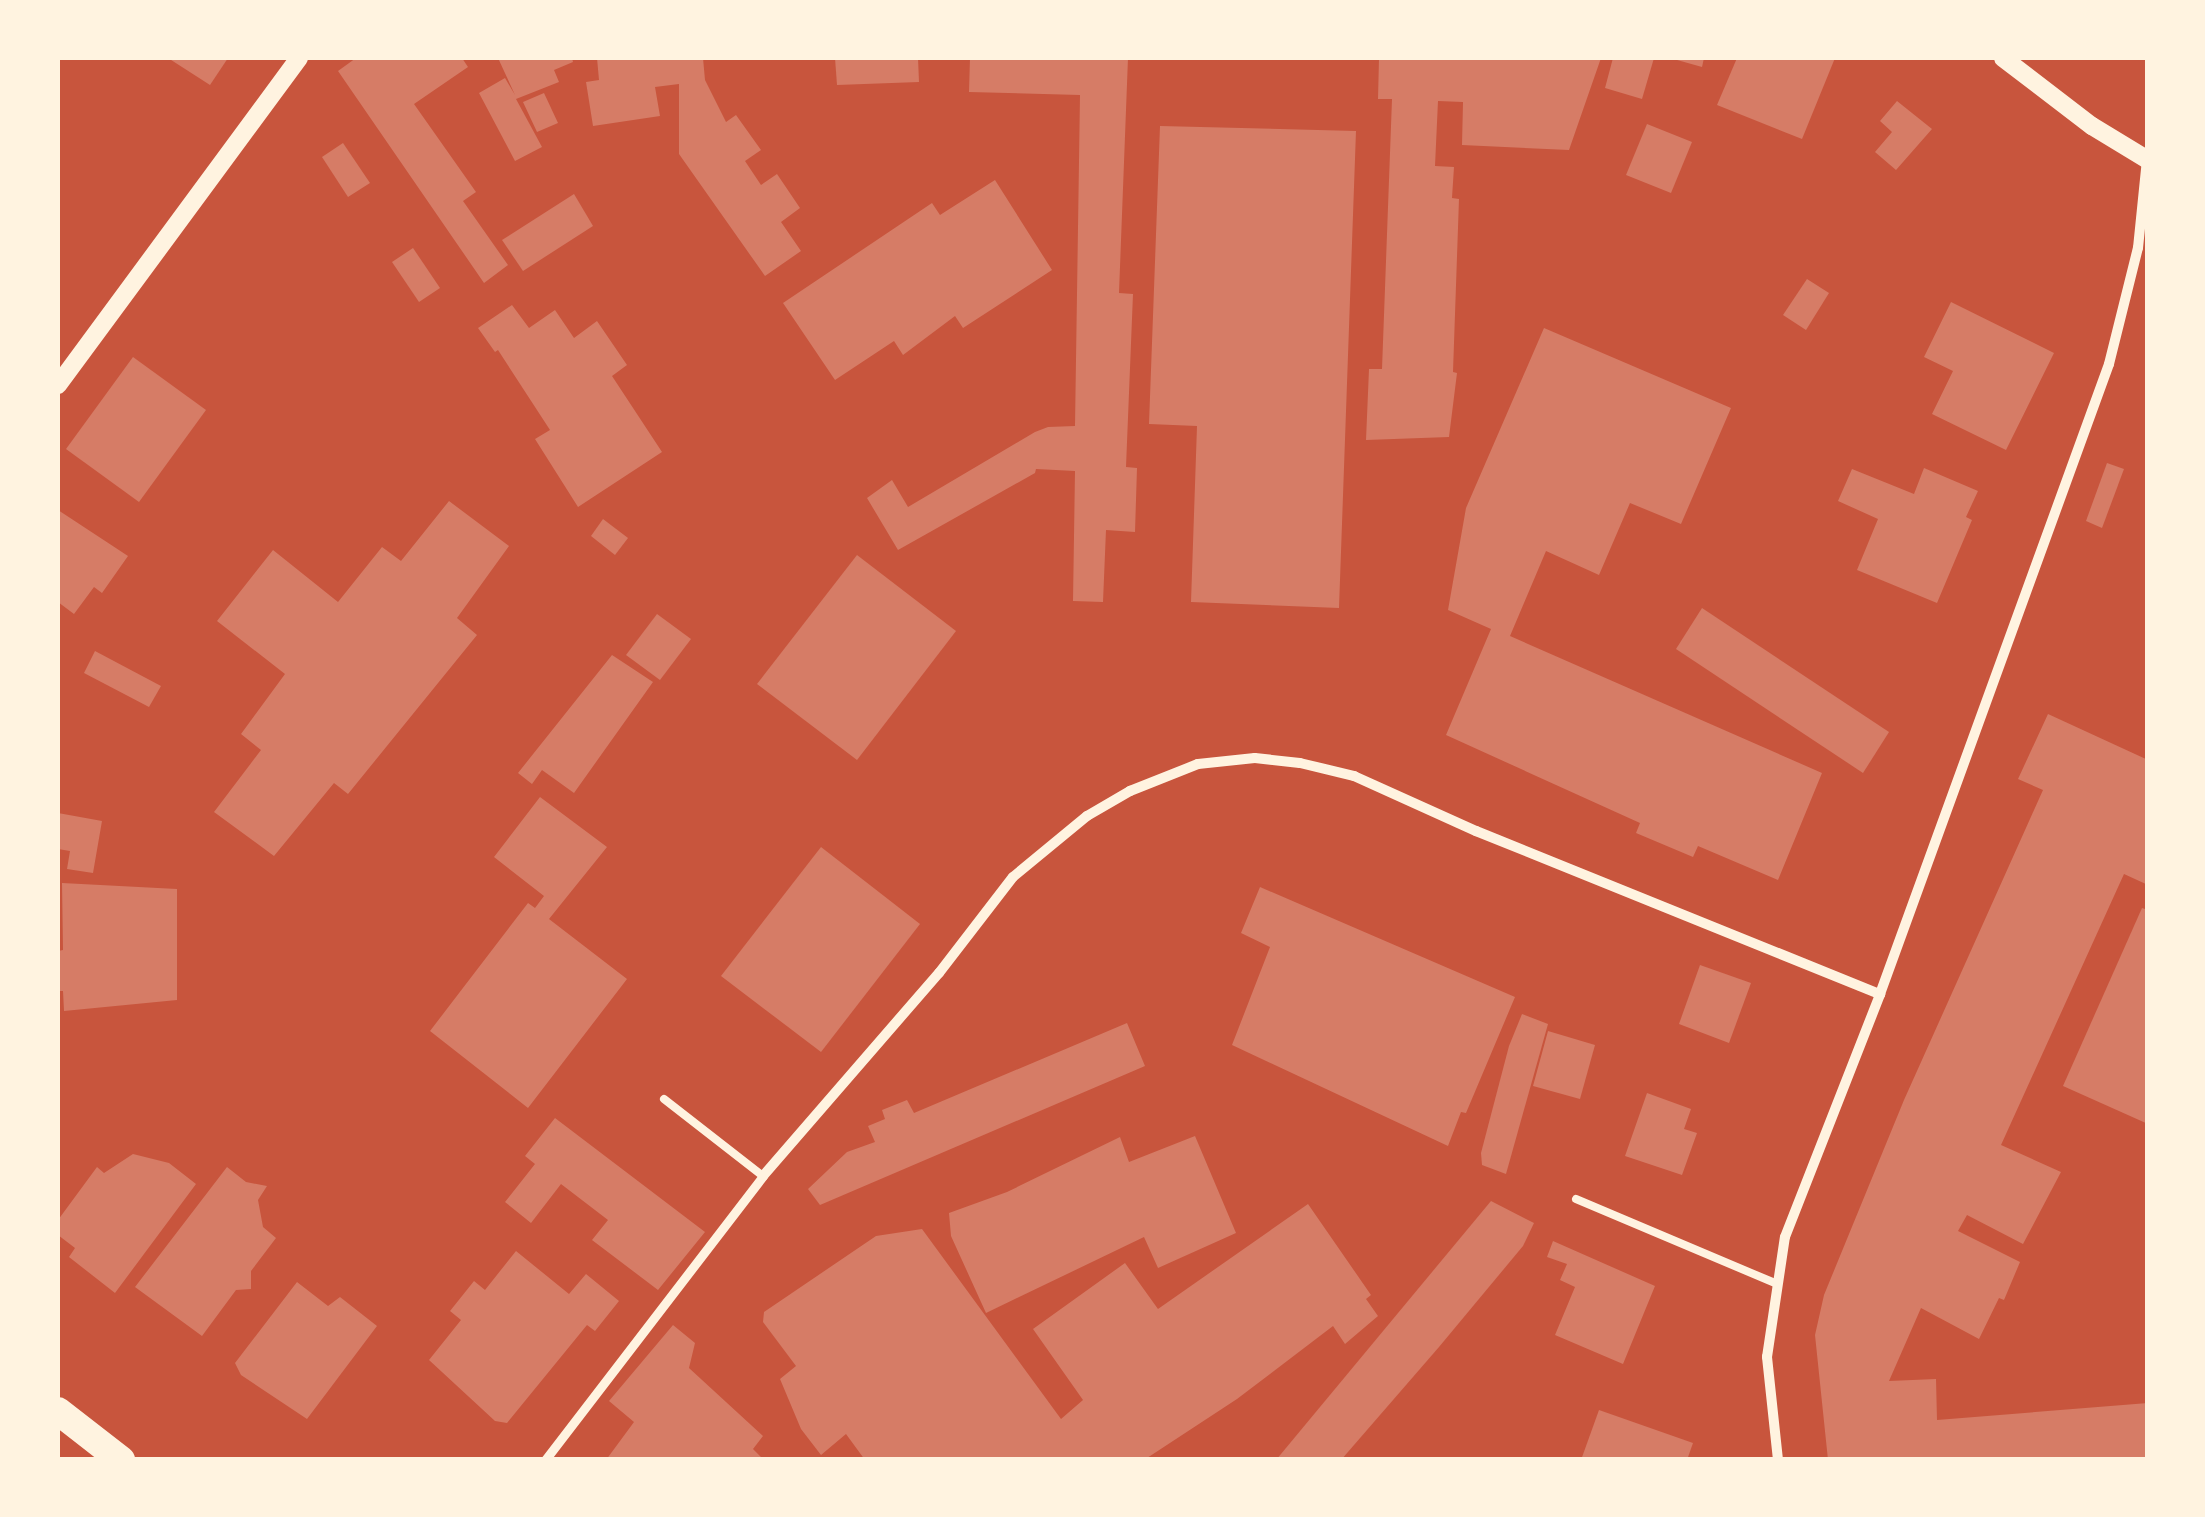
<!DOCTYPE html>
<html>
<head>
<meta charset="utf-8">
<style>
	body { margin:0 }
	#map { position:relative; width:2205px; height:1517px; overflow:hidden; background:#c8553d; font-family:Signika,sans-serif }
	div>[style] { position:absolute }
	.building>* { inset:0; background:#d67c66 }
	.service>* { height:8px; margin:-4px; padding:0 4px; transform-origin:4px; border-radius:4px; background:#fff3e0 }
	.pedestrian>* { height:9px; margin:-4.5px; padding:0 4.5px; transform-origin:4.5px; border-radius:4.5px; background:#fff3e0 }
	.minor>* { height:10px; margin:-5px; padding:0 5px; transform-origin:5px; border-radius:5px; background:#fff3e0 }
	.tertiary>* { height:18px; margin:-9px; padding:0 9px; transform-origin:9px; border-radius:9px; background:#fff3e0 }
	.trunk>* { height:28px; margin:-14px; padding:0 14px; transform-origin:14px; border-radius:14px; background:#fff3e0 }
	span { translate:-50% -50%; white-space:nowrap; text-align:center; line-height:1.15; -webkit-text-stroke:8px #fff3e0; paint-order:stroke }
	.frame { position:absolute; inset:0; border:60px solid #fff3e0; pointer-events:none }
</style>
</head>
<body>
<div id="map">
	<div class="building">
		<div style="clip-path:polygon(168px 58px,228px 58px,210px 85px)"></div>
		<div style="clip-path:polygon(356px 58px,462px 58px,468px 67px,414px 104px,476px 192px,463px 201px,508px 265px,484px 283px,338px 71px)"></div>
		<div style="clip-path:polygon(498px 58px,572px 58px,573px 62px,554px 70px,559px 82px,516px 99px,542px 147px,515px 161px,479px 93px,505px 78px,515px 95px)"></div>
		<div style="clip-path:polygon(597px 58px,703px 58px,705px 80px,726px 122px,736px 115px,761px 150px,745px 161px,761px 185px,777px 174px,800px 208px,781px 222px,801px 251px,765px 276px,679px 154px,679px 84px,655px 87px,660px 116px,593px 126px,586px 82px,599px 80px)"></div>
		<div style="clip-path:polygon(835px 58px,918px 58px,919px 82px,837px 85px)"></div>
		<div style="clip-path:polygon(970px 58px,1128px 58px,1119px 293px,1133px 294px,1126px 467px,1137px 468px,1135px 532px,1106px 530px,1103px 602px,1073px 601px,1075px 471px,1036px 469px,1035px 473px,898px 550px,867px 498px,892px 480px,908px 507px,1035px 432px,1048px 427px,1075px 426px,1080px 95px,969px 92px)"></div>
		<div style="clip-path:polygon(1379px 58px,1601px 58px,1569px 150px,1462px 145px,1463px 102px,1438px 101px,1435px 166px,1454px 167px,1452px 198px,1459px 199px,1453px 372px,1457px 373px,1449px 437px,1366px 440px,1369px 369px,1382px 369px,1392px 99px,1378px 99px)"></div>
		<div style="clip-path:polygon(1613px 58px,1654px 58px,1642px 99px,1605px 88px)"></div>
		<div style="clip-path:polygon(1670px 58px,1704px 58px,1702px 67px)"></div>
		<div style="clip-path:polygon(1737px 58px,1835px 58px,1802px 139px,1717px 105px)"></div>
		<div style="clip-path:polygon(544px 93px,558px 123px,537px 132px,523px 102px)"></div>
		<div style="clip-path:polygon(1897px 101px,1932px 129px,1896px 170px,1875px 152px,1892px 132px,1880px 121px)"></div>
		<div style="clip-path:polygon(1647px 124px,1692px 142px,1671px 193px,1626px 175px)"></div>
		<div style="clip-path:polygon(1160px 126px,1356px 131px,1339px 608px,1191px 602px,1197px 426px,1149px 424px)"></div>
		<div style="clip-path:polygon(343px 143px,370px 183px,348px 197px,322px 157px)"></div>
		<div style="clip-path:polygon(995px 180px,1052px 270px,963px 328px,955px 316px,903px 355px,894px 341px,835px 380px,783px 303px,932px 203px,940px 215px)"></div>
		<div style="clip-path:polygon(574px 194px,593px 226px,523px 271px,502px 240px)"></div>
		<div style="clip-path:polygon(413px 248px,440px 288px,419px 302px,392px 262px)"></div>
		<div style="clip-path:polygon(1807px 279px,1829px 293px,1806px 330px,1783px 315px)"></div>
		<div style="clip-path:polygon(1951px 302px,2054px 353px,2006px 450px,1932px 414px,1953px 371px,1924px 357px)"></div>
		<div style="clip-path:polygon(512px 305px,529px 328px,555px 310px,574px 338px,597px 321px,627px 365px,612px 376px,662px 452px,578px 507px,535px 439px,550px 430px,498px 350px,495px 352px,478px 328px)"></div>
		<div style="clip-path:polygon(1544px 328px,1731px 408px,1681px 524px,1630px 503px,1599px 575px,1546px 551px,1510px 636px,1822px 773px,1778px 880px,1698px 846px,1693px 857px,1636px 833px,1640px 823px,1446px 735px,1491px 629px,1448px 610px,1466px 508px)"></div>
		<div style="clip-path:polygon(133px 357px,206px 410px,139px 502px,66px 449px)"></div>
		<div style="clip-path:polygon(2107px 463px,2124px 469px,2102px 528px,2086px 521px)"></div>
		<div style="clip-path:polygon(1924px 468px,1978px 491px,1966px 517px,1972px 520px,1937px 603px,1857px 570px,1878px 519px,1838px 501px,1852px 469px,1914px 494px)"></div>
		<div style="clip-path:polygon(449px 501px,509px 546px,457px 618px,477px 635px,348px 794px,334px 783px,274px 856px,214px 812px,261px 750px,241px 734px,285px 674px,217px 621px,273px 550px,338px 602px,382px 547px,401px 561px)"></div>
		<div style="clip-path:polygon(58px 510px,128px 556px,102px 593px,94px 587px,74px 614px,58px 602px)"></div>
		<div style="clip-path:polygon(603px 519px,628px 538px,615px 555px,591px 536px)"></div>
		<div style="clip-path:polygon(857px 555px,956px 631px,857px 760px,757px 684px)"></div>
		<div style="clip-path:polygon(1702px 608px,1889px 732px,1863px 773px,1676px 649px)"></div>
		<div style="clip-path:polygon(657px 614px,691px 639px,660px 680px,626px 655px)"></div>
		<div style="clip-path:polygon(95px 651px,161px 686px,149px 707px,84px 673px)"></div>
		<div style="clip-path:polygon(612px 655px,653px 682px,574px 793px,542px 770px,532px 784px,518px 773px)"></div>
		<div style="clip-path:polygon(2048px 714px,2148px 760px,2148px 885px,2124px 874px,2001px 1145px,2061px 1172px,2023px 1244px,1967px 1215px,1958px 1231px,2020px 1262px,2004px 1300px,1999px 1298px,1979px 1339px,1921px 1308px,1889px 1381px,1936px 1379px,1937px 1420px,2148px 1403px,2148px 1460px,1828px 1460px,1815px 1335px,1824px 1295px,1904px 1100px,2043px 790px,2018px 779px)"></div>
		<div style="clip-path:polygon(540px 797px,607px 847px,549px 919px,627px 979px,528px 1108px,430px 1031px,528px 903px,535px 908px,544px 896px,494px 857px)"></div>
		<div style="clip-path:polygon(58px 813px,102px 821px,93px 873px,67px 869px,70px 851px,58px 849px)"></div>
		<div style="clip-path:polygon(821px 847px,920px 924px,821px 1052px,721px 976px)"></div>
		<div style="clip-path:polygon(62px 883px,177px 889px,177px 1000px,64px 1011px,63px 991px,58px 991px,58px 951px,63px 950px)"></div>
		<div style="clip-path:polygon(1260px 887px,1515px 997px,1466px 1113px,1461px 1112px,1448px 1146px,1232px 1045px,1270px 947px,1241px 933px)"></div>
		<div style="clip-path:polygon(2142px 908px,2148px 910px,2148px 1124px,2063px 1086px)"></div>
		<div style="clip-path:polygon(1700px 965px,1751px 983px,1729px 1043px,1679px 1024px)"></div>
		<div style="clip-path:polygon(1522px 1014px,1548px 1024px,1506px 1174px,1482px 1165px,1481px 1153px,1509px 1046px)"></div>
		<div style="clip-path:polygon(1127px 1023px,1145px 1066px,820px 1205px,808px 1189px,847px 1152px,875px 1142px,868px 1126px,885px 1119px,882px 1110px,907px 1100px,914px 1113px)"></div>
		<div style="clip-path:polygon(1548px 1031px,1595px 1045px,1580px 1099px,1533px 1086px)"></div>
		<div style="clip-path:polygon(1647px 1093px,1691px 1109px,1684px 1129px,1697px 1133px,1682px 1175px,1625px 1156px)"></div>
		<div style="clip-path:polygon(555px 1118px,705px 1232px,658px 1290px,592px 1240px,608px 1220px,561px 1184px,531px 1223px,505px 1202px,535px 1164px,525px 1156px)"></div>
		<div style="clip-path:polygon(1195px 1136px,1236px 1233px,1158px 1268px,1144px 1237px,986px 1313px,951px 1236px,949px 1213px,1007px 1192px,1120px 1137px,1129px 1162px)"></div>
		<div style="clip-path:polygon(133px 1154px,169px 1163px,196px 1184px,115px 1293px,69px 1257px,75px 1248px,58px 1235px,58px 1220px,97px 1167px,104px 1173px)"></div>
		<div style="clip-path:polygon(227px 1167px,246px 1182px,267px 1186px,258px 1200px,263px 1227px,276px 1238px,251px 1271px,251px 1289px,236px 1290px,202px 1336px,135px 1287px)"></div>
		<div style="clip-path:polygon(1491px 1201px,1534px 1223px,1523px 1246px,1439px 1347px,1341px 1460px,1276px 1460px)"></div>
		<div style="clip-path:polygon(1308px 1204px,1371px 1295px,1366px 1299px,1378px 1316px,1345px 1344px,1333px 1326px,1237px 1399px,1144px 1460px,865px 1460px,846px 1434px,821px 1455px,801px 1429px,780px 1379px,796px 1366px,763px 1322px,764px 1312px,876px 1236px,922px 1229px,1061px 1419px,1083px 1400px,1033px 1329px,1125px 1263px,1158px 1309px)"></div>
		<div style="clip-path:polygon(1553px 1241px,1655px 1286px,1623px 1364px,1555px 1335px,1575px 1287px,1560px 1280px,1567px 1264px,1547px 1257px)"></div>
		<div style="clip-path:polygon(516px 1251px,569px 1294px,586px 1274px,619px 1301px,595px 1331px,587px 1325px,507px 1423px,495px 1421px,429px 1360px,461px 1320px,450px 1311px,474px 1281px,485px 1290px)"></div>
		<div style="clip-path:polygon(297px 1282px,328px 1306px,340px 1297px,377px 1326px,307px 1419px,241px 1375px,235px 1363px)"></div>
		<div style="clip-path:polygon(673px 1325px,695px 1343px,689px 1368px,763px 1436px,753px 1449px,764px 1460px,606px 1460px,634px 1422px,609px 1401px)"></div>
		<div style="clip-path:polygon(1599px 1410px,1693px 1443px,1687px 1460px,1581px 1460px)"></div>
	</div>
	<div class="service">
		<div style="left:664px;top:1099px;width:125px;rotate:37.9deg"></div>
		<div style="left:1576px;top:1199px;width:216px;rotate:22.9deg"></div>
	</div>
	<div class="pedestrian">
		<div style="left:545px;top:1460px;width:358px;rotate:-52.5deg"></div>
	</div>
	<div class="minor">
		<div style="left:763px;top:1176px;width:269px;rotate:-49.1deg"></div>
		<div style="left:939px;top:973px;width:121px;rotate:-52.4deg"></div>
		<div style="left:1013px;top:877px;width:96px;rotate:-39.5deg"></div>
		<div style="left:1087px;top:816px;width:50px;rotate:-30.2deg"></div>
		<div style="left:1130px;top:791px;width:73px;rotate:-21.7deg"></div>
		<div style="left:1198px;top:764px;width:57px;rotate:-6deg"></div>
		<div style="left:1255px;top:758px;width:45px;rotate:6.3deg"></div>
		<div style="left:1300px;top:763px;width:56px;rotate:13.5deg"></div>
		<div style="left:1354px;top:776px;width:134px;rotate:24.3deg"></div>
		<div style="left:1476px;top:831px;width:436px;rotate:22deg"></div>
		<div style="left:1778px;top:1460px;width:104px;rotate:-96.1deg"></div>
		<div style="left:1767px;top:1357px;width:121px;rotate:-81.5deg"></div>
		<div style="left:1785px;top:1237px;width:261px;rotate:-68.6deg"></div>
		<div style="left:1880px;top:994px;width:670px;rotate:-70.02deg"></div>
		<div style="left:2109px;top:364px;width:120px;rotate:-76deg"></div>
		<div style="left:2138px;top:248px;width:88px;rotate:-84.2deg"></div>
	</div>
	<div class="tertiary">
		<div style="left:2003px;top:58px;width:112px;rotate:37.4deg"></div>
		<div style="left:2092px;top:126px;width:66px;rotate:31.3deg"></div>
		<div style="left:58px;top:385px;width:406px;rotate:-53.6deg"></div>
	</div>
	<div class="trunk">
		<div style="left:58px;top:1411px;width:80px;rotate:37.9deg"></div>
	</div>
	<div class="frame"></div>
</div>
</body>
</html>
